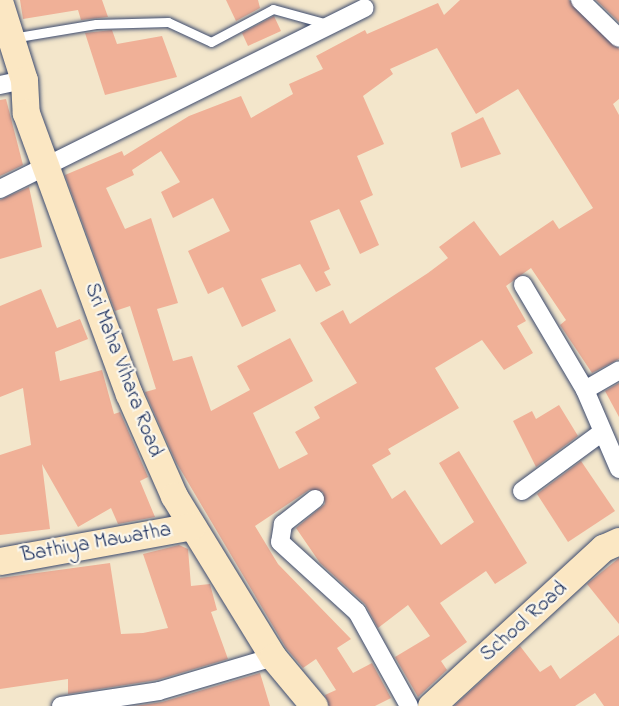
<!DOCTYPE html>
<html>
<head>
<meta charset="utf-8">
<style>
	body { margin:0 }
	#map { position:relative; width:619px; height:706px; overflow:hidden; background:#f3e6cb; font-family:"Indie Flower",sans-serif }
	div>[style] { position:absolute }
	.building>* { inset:0; background:#f0b097 }
	.roads { filter:drop-shadow(0 0 2px #3b4a6e) drop-shadow(0 0 2px #3b4a6e) }
	.lane>* { height:9px; margin:-4.5px; padding:0 4.5px; transform-origin:4.5px; border-radius:4.5px; background:#fff }
	.street>* { height:18px; margin:-9px; padding:0 9px; transform-origin:9px; border-radius:9px; background:#fff }
	.secondary>* { height:27px; margin:-13.5px; padding:0 13.5px; transform-origin:13.5px; border-radius:13.5px; background:#fbe7c3 }
	span { translate:-50% -50%; white-space:nowrap; text-align:center; line-height:1.15; -webkit-text-stroke:4.5px #fbf7ec; paint-order:stroke }
	.street-label { font-size:21px; color:#1b2f5e }
</style>
</head>
<body>
<div id="map">
	<div class="building">
		<div style="clip-path:polygon(20px 0,102px 0,108px 17px,81px 20px,78px 10px,23px 19px)"></div>
		<div style="clip-path:polygon(226px 0,258px 0,260px 8px,236px 21px)"></div>
		<div style="clip-path:polygon(evenodd,460px 0,569px 0,619px 49px,619px 99px,613px 104px,619px 115px,619px 359px,592px 373px,560px 325px,566px 320px,531px 268px,506px 286px,526px 321px,517px 326px,533px 353px,504px 370px,482px 340px,435px 368px,459px 408px,388px 449px,391px 454px,372px 465px,392px 499px,405px 490px,441px 545px,474px 522px,439px 463px,459px 451px,527px 563px,495px 584px,486px 571px,440px 603px,467px 642px,441px 661px,447px 670px,418px 697px,395px 657px,430px 636px,408px 605px,378px 628px,365px 604px,320px 563px,296px 528px,325px 504px,323px 492px,309px 490px,255px 526px,278px 564px,351px 639px,337px 648px,353px 673px,372px 663px,391px 698px,375px 706px,329px 706px,325px 695px,336px 690px,316px 659px,303px 668px,286px 648px,176px 462px,145px 392px,156px 389px,130px 306px,115px 311px,65px 175px,122px 151px,124px 156px,189px 116px,241px 96px,251px 118px,293px 94px,289px 84px,323px 69px,316px 56px,365px 30px,367px 34px,438px 3px,444px 15px,460px 0,437px 48px,476px 114px,518px 89px,593px 208px,559px 229px,553px 220px,500px 256px,474px 221px,439px 247px,448px 258px,428px 273px,350px 324px,343px 310px,320px 323px,357px 383px,314px 407px,320px 418px,295px 432px,308px 454px,279px 469px,253px 413px,313px 381px,290px 338px,237px 366px,250px 390px,211px 411px,192px 356px,173px 361px,157px 309px,178px 303px,151px 218px,125px 229px,106px 188px,134px 175px,132px 170px,161px 151px,180px 182px,161px 192px,173px 218px,213px 198px,230px 231px,188px 251px,208px 294px,223px 287px,242px 327px,276px 311px,261px 279px,300px 264px,316px 292px,331px 285px,324px 272px,330px 269px,310px 221px,339px 209px,360px 254px,379px 245px,360px 201px,373px 195px,357px 156px,384px 144px,363px 96px,393px 74px,390px 69px,437px 48px)"></div>
		<div style="clip-path:polygon(596px 0,619px 0,619px 22px)"></div>
		<div style="clip-path:polygon(274px 16px,281px 31px,248px 46px,242px 33px)"></div>
		<div style="clip-path:polygon(112px 30px,117px 44px,162px 36px,177px 77px,105px 95px,85px 33px)"></div>
		<div style="clip-path:polygon(6px 99px,23px 165px,0 176px,0 100px)"></div>
		<div style="clip-path:polygon(483px 117px,501px 154px,461px 168px,451px 133px)"></div>
		<div style="clip-path:polygon(29px 187px,42px 247px,0 259px,0 200px)"></div>
		<div style="clip-path:polygon(41px 289px,57px 328px,80px 319px,88px 339px,55px 352px,60px 381px,102px 370px,114px 414px,120px 412px,148px 477px,140px 481px,155px 517px,118px 524px,111px 508px,78px 527px,42px 464px,50px 529px,0 535px,0 455px,31px 445px,23px 388px,0 397px,0 306px)"></div>
		<div style="clip-path:polygon(619px 383px,619px 417px,605px 391px)"></div>
		<div style="clip-path:polygon(559px 405px,578px 436px,536px 467px,513px 421px,532px 411px,536px 419px)"></div>
		<div style="clip-path:polygon(581px 461px,615px 511px,568px 542px,537px 494px)"></div>
		<div style="clip-path:polygon(179px 545px,188px 549px,191px 586px,210px 584px,217px 610px,211px 612px,228px 659px,157px 680px,68px 694px,68px 679px,0 689px,0 578px,110px 563px,121px 634px,143px 633px,168px 628px,143px 554px)"></div>
		<div style="clip-path:polygon(619px 558px,619px 624px,587px 584px)"></div>
		<div style="clip-path:polygon(619px 635px,619px 706px,604px 706px,595px 693px,575px 706px,454px 706px,520px 646px,540px 672px,551px 665px,560px 679px)"></div>
		<div style="clip-path:polygon(260px 673px,270px 706px,135px 706px,162px 702px)"></div>
	</div>
	<div class="roads">
		<div class="lane">
			<div style="left:12px;top:38px;width:85px;rotate:-9.5deg"></div>
			<div style="left:96px;top:24px;width:72px;rotate:-1.6deg"></div>
			<div style="left:168px;top:22px;width:47px;rotate:24.9deg"></div>
			<div style="left:211px;top:42px;width:70px;rotate:-28deg"></div>
			<div style="left:273px;top:9px;width:57px;rotate:15.3deg"></div>
		</div>
		<div class="street">
			<div style="left:580px;top:0;width:54px;rotate:44.3deg"></div>
			<div style="left:0;top:85px;width:25px;rotate:-12deg"></div>
			<div style="left:0;top:189px;width:407px;rotate:-26.4deg"></div>
			<div style="left:523px;top:285px;width:122px;rotate:59.4deg"></div>
			<div style="left:585px;top:390px;width:86px;rotate:66.7deg"></div>
			<div style="left:585px;top:390px;width:39px;rotate:-30deg"></div>
			<div style="left:522px;top:491px;width:98px;rotate:-36.3deg"></div>
			<div style="left:315px;top:499px;width:41px;rotate:142deg"></div>
			<div style="left:283px;top:524px;width:18px;rotate:99deg"></div>
			<div style="left:280px;top:542px;width:104px;rotate:42.3deg"></div>
			<div style="left:357px;top:612px;width:107px;rotate:61deg"></div>
			<div style="left:61px;top:706px;width:99px;rotate:-8.7deg"></div>
			<div style="left:159px;top:691px;width:119px;rotate:-16.6deg"></div>
		</div>
		<div class="secondary">
			<div style="left:0;top:4px;width:80px;rotate:72.5deg"></div>
			<div style="left:24px;top:80px;width:33px;rotate:87deg"></div>
			<div style="left:26px;top:113px;width:299px;rotate:69.9deg"></div>
			<div style="left:129px;top:394px;width:111px;rotate:66.2deg"></div>
			<div style="left:174px;top:496px;width:189px;rotate:58.4deg"></div>
			<div style="left:273px;top:657px;width:64px;rotate:50.1deg"></div>
			<div style="left:0;top:561px;width:195px;rotate:-10.3deg"></div>
			<div style="left:431px;top:706px;width:234px;rotate:-42.6deg"></div>
			<div style="left:603px;top:548px;width:17px;rotate:-24deg"></div>
		</div>
	</div>
	<div class="street-label">
		<span style="left:123px;top:370px;rotate:69deg">Sri Maha Vihara Road</span>
		<span style="left:96px;top:543px;rotate:-10deg">Bathiya Mawatha</span>
		<span style="left:524px;top:622px;rotate:-42deg">School Road</span>
	</div>
</div>
</body>
</html>
